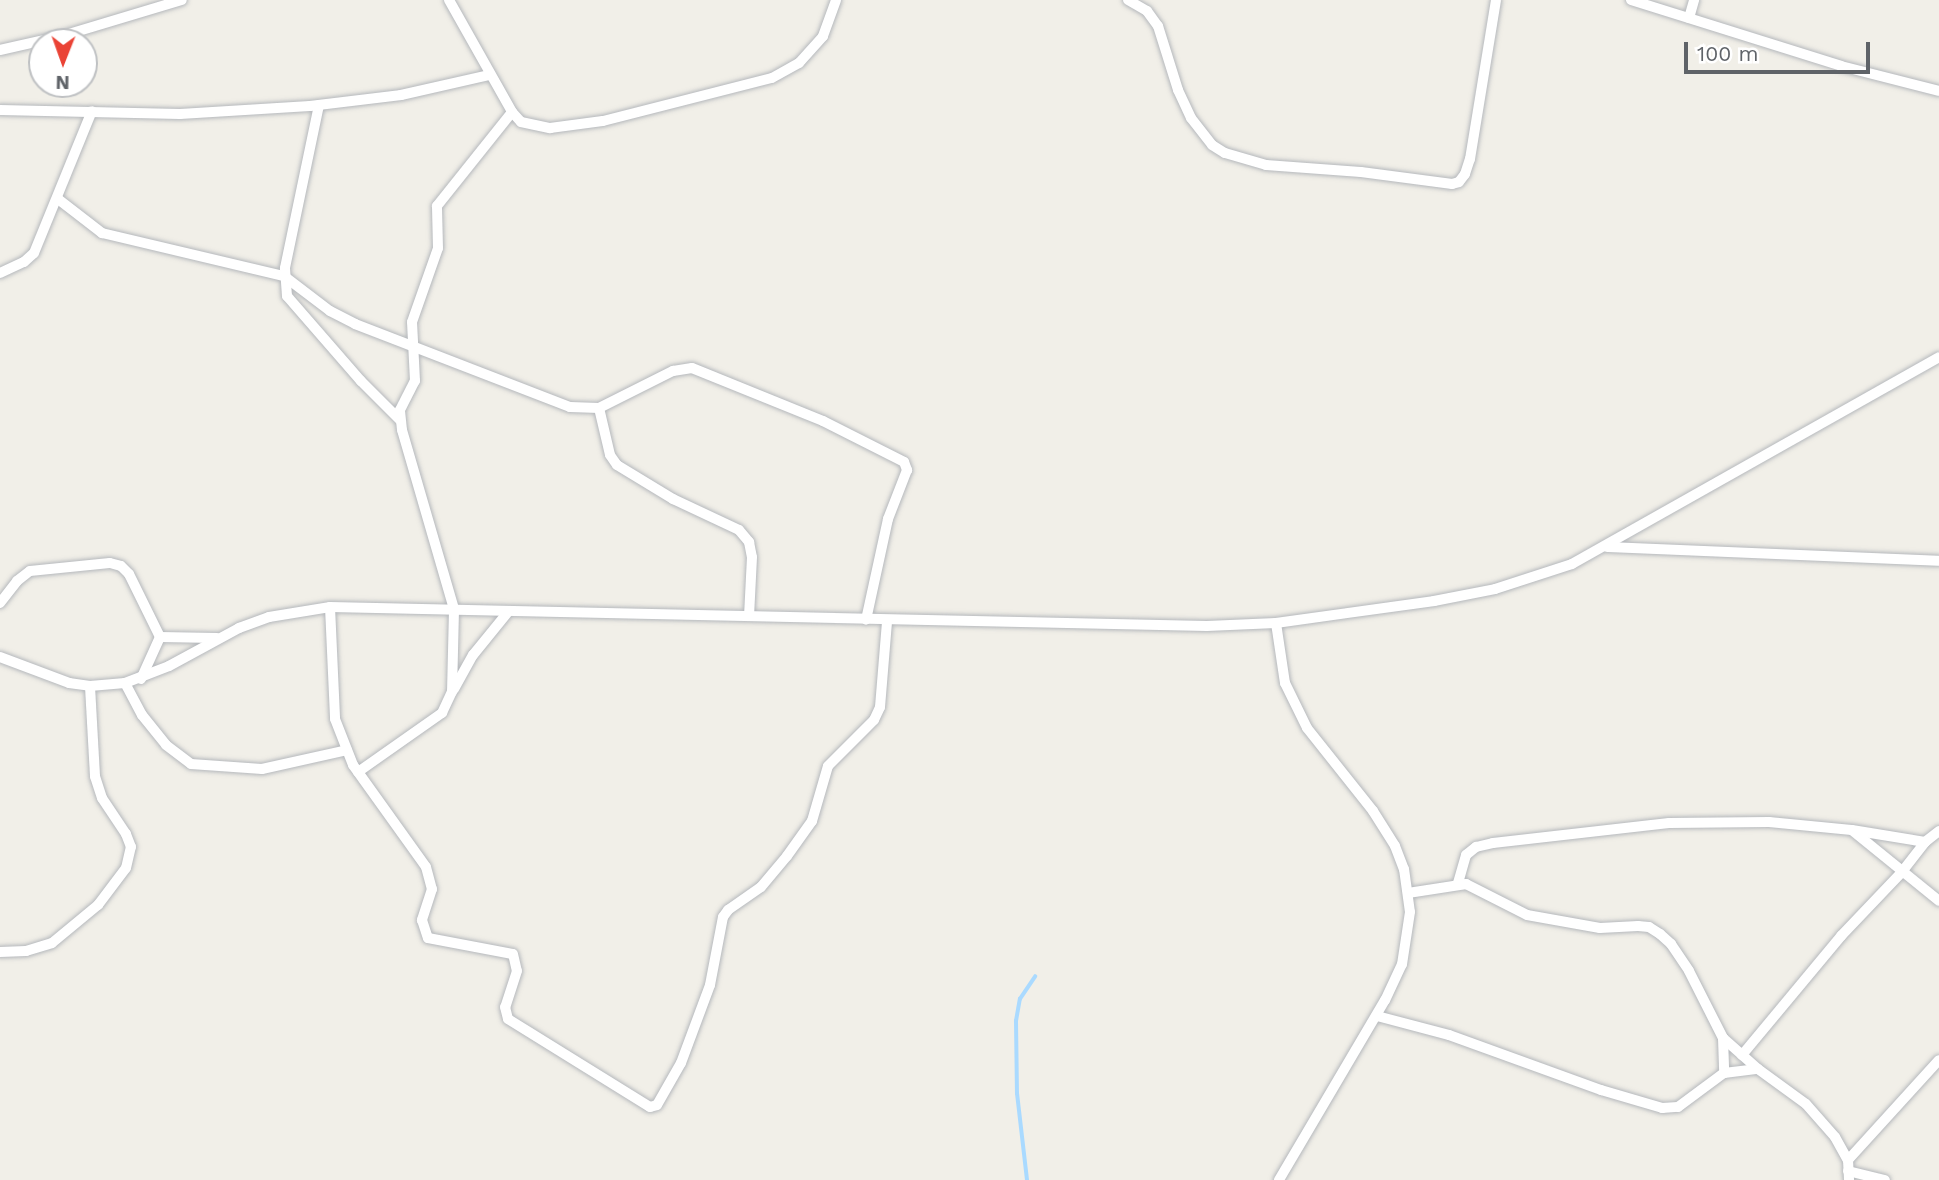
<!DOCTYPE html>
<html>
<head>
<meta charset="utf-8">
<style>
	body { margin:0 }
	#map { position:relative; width:1939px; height:1180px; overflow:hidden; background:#f1efe8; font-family:"Work Sans",sans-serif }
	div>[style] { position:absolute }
	.stream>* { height:3.5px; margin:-1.75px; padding:0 1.75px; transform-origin:1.75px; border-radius:1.75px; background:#aadaff }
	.roads { filter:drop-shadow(0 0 2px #b5b8bc) drop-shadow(0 0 2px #b5b8bc) }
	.street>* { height:10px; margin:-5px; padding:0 5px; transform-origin:5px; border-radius:5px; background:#fff }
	span { translate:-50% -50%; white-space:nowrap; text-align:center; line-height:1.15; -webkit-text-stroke:6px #fff; paint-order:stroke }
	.north { position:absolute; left:28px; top:28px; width:70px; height:70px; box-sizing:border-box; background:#fff; border:2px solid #bfc1c3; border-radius:50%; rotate:181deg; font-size:19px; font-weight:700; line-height:28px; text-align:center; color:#5f6368 }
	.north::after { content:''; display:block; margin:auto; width:24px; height:32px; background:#ea4335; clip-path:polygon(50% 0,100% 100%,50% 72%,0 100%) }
	.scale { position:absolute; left:1684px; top:42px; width:186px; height:32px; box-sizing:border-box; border:4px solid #5f6368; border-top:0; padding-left:9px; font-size:21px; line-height:24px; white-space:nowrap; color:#5f6368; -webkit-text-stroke:5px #fff; paint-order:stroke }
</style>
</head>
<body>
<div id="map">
	<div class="stream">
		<div style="left:1027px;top:1180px;width:87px;rotate:-96.6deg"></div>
		<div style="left:1017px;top:1094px;width:73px;rotate:-90.8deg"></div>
		<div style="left:1016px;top:1021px;width:22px;rotate:-80deg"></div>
		<div style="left:1020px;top:999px;width:27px;rotate:-56deg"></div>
	</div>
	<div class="roads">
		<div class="street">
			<div style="left:449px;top:0;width:129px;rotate:60.6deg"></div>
			<div style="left:512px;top:112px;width:13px;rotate:48deg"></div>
			<div style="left:521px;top:122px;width:30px;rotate:12deg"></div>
			<div style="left:550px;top:128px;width:53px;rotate:-7.5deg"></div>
			<div style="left:603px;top:121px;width:174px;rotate:-14.3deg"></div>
			<div style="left:772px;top:78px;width:31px;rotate:-29deg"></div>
			<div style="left:799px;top:63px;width:36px;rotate:-48deg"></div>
			<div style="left:823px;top:36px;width:38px;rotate:-70deg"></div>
			<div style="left:1128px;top:0;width:22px;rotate:30deg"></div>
			<div style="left:1147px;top:11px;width:19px;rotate:54deg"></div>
			<div style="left:1158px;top:26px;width:67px;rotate:72.6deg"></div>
			<div style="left:1178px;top:90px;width:31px;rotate:65deg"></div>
			<div style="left:1191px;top:118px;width:34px;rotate:52deg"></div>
			<div style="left:1212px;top:145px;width:15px;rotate:32deg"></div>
			<div style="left:1225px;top:153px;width:43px;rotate:16.3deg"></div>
			<div style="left:1266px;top:165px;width:95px;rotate:4.2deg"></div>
			<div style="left:1361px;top:172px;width:92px;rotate:7.5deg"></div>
			<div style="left:1452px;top:184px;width:7px;rotate:-16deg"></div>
			<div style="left:1459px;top:182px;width:10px;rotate:-53deg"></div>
			<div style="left:1465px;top:174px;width:16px;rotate:-72deg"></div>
			<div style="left:1470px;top:159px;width:161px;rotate:-80.7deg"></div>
			<div style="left:1631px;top:0;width:220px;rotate:17.4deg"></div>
			<div style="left:1841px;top:66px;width:101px;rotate:14.3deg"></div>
			<div style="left:1689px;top:18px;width:19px;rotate:-74deg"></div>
			<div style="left:0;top:50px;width:64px;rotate:-12.7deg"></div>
			<div style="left:62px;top:36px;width:125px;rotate:-16.7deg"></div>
			<div style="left:319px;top:105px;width:167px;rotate:101.8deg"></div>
			<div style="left:285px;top:268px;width:28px;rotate:86deg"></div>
			<div style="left:287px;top:296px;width:113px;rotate:49deg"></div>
			<div style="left:361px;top:381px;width:54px;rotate:45deg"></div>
			<div style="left:0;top:110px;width:180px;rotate:1.3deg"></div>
			<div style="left:180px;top:114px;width:130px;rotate:-3.5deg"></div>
			<div style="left:310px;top:106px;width:92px;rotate:-6.9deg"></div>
			<div style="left:401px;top:95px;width:91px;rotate:-12.7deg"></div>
			<div style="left:58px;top:199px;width:56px;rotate:37.7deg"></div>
			<div style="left:102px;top:233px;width:187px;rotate:13.3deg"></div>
			<div style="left:284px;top:276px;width:58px;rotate:37.3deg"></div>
			<div style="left:330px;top:311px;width:28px;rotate:27deg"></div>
			<div style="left:355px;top:324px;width:230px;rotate:21.1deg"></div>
			<div style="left:570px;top:407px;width:29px;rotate:2deg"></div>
			<div style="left:599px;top:408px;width:83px;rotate:-26.6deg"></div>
			<div style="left:673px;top:371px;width:19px;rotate:-9deg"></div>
			<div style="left:692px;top:368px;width:141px;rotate:22deg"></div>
			<div style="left:823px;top:421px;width:91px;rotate:26.8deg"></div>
			<div style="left:904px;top:462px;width:9px;rotate:69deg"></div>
			<div style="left:907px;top:470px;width:53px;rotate:111.2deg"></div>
			<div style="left:888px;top:519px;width:103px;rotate:102.3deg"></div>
			<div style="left:0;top:273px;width:26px;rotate:-25deg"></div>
			<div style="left:24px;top:262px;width:13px;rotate:-42deg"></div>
			<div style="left:34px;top:253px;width:153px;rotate:-67.8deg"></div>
			<div style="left:599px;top:408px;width:48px;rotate:76.8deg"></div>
			<div style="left:610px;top:455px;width:12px;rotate:55deg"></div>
			<div style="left:617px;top:465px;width:66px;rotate:31.3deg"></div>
			<div style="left:673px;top:499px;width:73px;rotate:25.2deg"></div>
			<div style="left:739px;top:530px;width:16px;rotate:50deg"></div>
			<div style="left:749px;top:542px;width:15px;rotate:79deg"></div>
			<div style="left:752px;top:557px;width:59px;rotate:92.9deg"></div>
			<div style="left:1607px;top:547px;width:332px;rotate:2.4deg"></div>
			<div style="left:0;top:603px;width:28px;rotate:-52deg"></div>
			<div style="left:17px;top:581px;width:16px;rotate:-38deg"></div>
			<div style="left:30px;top:571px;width:80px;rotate:-5.7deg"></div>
			<div style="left:110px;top:563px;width:11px;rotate:15deg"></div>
			<div style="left:121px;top:566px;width:11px;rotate:45deg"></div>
			<div style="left:129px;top:574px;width:70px;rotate:63.8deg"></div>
			<div style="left:160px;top:637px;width:57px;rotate:1deg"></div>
			<div style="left:330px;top:607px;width:112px;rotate:87.4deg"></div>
			<div style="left:335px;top:719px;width:49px;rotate:68.6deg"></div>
			<div style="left:353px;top:765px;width:125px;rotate:54.4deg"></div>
			<div style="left:426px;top:867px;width:23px;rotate:75deg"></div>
			<div style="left:432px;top:889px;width:33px;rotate:108deg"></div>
			<div style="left:422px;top:920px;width:19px;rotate:72deg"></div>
			<div style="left:428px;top:938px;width:86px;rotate:10.7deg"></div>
			<div style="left:513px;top:954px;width:17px;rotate:77deg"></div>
			<div style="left:517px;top:971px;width:38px;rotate:108deg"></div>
			<div style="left:505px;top:1007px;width:12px;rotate:76deg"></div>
			<div style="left:508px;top:1019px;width:167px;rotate:31.8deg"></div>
			<div style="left:650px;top:1107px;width:7px;rotate:-16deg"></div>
			<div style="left:657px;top:1105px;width:48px;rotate:-60.3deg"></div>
			<div style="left:681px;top:1063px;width:83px;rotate:-69.6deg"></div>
			<div style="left:710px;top:985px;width:69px;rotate:-79.2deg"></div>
			<div style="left:723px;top:917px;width:9px;rotate:-54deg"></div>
			<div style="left:728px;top:910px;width:40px;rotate:-34.9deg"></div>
			<div style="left:761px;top:887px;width:40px;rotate:-50deg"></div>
			<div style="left:787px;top:856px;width:43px;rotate:-54.5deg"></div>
			<div style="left:812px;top:821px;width:57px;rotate:-73.8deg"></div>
			<div style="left:828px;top:766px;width:65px;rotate:-45deg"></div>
			<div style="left:874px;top:720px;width:14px;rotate:-65deg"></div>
			<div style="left:880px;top:707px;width:86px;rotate:-85.3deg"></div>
			<div style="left:1276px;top:623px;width:61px;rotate:81.5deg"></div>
			<div style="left:1285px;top:683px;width:50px;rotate:63.9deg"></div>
			<div style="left:1307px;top:728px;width:106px;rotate:51.5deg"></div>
			<div style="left:1373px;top:811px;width:41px;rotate:57.8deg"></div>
			<div style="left:1395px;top:846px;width:25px;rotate:69deg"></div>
			<div style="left:1404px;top:869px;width:43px;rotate:82.1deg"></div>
			<div style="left:1410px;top:912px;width:53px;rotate:98.7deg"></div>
			<div style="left:1402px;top:964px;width:40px;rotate:115deg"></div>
			<div style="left:1385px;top:1000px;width:209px;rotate:120.5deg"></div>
			<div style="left:0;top:657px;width:74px;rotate:20.6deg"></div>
			<div style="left:69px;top:683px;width:21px;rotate:8deg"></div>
			<div style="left:90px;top:686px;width:35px;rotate:-5deg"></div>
			<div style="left:125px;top:683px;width:47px;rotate:-21.1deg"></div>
			<div style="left:169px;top:666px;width:80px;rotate:-28.5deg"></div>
			<div style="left:239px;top:628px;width:32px;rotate:-20deg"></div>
			<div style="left:269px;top:617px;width:62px;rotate:-9.3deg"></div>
			<div style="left:330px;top:607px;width:877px;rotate:1.24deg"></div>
			<div style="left:1207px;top:626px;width:69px;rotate:-2.5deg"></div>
			<div style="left:1276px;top:623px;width:160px;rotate:-7.9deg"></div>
			<div style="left:1434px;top:601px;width:62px;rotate:-11.1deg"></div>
			<div style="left:1495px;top:589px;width:81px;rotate:-18deg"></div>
			<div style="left:1572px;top:564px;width:421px;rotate:-29.4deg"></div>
			<div style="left:141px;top:679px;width:46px;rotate:-65.7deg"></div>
			<div style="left:125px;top:683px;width:36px;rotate:62deg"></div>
			<div style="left:142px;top:715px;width:38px;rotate:51deg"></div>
			<div style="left:166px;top:745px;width:31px;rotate:37deg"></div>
			<div style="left:191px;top:764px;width:71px;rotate:4deg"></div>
			<div style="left:262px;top:769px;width:87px;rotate:-12.6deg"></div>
			<div style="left:454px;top:689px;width:39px;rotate:-61deg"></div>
			<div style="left:473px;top:655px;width:55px;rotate:-50.9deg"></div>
			<div style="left:358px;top:772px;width:103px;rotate:-35.1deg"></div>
			<div style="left:442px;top:713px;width:23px;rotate:-65deg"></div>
			<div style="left:452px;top:692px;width:83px;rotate:-88.6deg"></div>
			<div style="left:454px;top:609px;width:186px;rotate:-106.2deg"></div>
			<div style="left:402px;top:430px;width:20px;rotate:-96deg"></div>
			<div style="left:400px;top:410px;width:33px;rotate:-63deg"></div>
			<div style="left:415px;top:381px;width:59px;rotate:-92.9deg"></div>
			<div style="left:412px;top:322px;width:78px;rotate:-70.6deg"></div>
			<div style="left:438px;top:248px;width:42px;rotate:-91.4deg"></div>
			<div style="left:437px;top:206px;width:120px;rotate:-51.4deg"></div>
			<div style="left:1853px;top:831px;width:111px;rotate:39.1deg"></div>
			<div style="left:1458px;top:883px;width:29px;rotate:-74deg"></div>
			<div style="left:1466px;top:855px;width:13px;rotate:-39deg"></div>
			<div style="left:1476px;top:847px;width:17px;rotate:-13deg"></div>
			<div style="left:1493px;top:843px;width:177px;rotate:-6.5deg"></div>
			<div style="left:1669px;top:823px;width:100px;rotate:-0.6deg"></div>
			<div style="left:1769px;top:822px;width:83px;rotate:5.5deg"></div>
			<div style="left:1852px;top:830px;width:74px;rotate:9.3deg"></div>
			<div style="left:1408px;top:893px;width:59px;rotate:-8.8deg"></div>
			<div style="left:1466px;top:884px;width:68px;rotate:26.9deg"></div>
			<div style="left:1527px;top:915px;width:74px;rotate:10.1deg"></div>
			<div style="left:1600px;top:928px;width:38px;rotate:-3deg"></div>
			<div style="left:1638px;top:926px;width:11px;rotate:5deg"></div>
			<div style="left:1649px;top:927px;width:13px;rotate:32deg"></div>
			<div style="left:1660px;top:934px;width:15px;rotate:42deg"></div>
			<div style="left:1671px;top:944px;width:32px;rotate:56deg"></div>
			<div style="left:1689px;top:971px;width:75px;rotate:63.1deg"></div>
			<div style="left:1723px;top:1038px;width:47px;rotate:41.5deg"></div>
			<div style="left:1758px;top:1069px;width:59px;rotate:36.1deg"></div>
			<div style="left:1806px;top:1104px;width:44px;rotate:48.7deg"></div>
			<div style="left:1835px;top:1137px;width:26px;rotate:61deg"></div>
			<div style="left:1848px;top:1160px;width:20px;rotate:87deg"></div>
			<div style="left:0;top:952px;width:26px;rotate:-2deg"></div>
			<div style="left:26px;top:951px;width:27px;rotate:-17deg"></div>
			<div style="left:52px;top:943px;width:60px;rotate:-39.6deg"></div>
			<div style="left:98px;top:905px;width:46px;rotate:-52.9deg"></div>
			<div style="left:126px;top:868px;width:22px;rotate:-77deg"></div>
			<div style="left:131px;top:847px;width:14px;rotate:-111deg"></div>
			<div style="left:126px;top:834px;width:43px;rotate:-123.7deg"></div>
			<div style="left:102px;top:798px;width:23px;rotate:-108deg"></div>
			<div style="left:95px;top:776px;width:90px;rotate:-93.2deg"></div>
			<div style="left:1377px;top:1016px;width:74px;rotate:14.8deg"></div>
			<div style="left:1449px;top:1035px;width:162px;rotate:19.9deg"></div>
			<div style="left:1601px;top:1090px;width:64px;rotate:16.4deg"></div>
			<div style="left:1662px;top:1108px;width:16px;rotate:-4deg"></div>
			<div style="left:1678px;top:1107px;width:57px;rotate:-36.5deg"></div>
			<div style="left:1724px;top:1073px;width:34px;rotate:-7deg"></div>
			<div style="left:1723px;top:1038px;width:35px;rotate:88deg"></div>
			<div style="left:1742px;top:1055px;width:155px;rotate:-50.2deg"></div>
			<div style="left:1841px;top:936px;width:87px;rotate:-46.4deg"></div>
			<div style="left:1901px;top:873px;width:39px;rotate:-52deg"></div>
			<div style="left:1925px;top:842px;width:18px;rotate:-38deg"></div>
			<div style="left:1848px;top:1160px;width:135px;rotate:-47.7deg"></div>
			<div style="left:1848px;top:1171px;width:38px;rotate:14deg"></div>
		</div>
	</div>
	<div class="north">N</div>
	<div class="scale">100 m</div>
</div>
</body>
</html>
